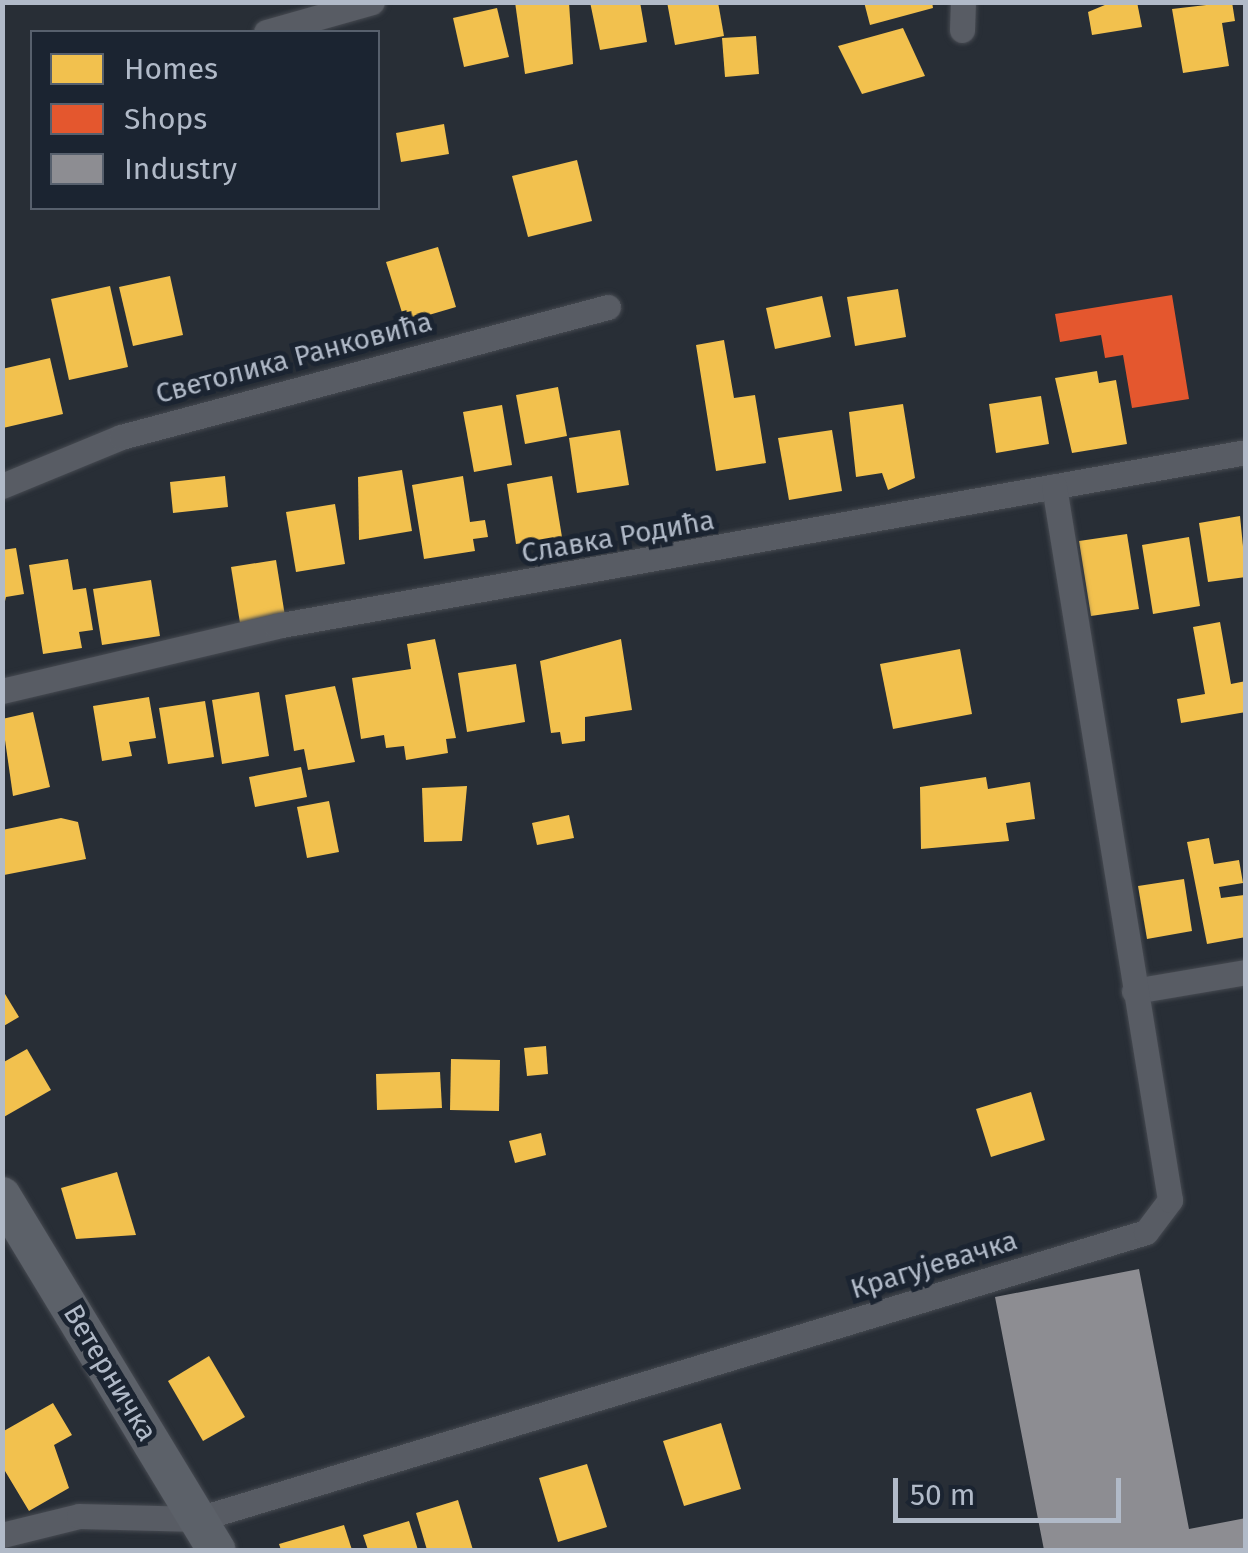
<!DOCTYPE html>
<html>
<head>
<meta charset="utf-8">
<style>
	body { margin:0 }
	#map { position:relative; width:1248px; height:1553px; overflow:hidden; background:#282e36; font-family:"Fira Sans",sans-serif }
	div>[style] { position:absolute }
	.homes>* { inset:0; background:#f2c14e }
	.shops>* { inset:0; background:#e4572e }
	.industry>* { inset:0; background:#8d8d92 }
	.roads { filter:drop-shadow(0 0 2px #464a51) drop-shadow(0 0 2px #464a51) }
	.street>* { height:25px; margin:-12.5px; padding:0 12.5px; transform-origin:12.5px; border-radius:12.5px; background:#585c64 }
	.secondary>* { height:38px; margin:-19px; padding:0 19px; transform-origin:19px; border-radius:19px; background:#5c6169 }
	span { translate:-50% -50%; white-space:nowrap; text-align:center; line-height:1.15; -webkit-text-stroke:10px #1b2431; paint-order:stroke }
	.street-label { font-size:28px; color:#b1bac8 }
	.frame { position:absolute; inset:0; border:5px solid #b1bac8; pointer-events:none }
	.legend { position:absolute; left:30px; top:30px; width:350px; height:180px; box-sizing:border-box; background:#1b2431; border:2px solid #57606d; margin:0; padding:12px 18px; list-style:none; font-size:30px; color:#b1bac8 }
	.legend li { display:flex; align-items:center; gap:20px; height:50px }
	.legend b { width:50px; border:2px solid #57606d }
	.scale { position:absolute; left:893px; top:1478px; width:228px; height:45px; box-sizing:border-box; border:5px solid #b1bac8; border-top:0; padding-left:12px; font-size:30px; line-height:35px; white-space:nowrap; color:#b1bac8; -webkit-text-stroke:8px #1b2431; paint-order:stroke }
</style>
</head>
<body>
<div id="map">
	<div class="homes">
		<div style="clip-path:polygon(515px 2px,569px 2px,573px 64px,525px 74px)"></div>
		<div style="clip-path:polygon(590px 2px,640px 2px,647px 42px,600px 50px)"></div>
		<div style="clip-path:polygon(667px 2px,718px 2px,724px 36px,675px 45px)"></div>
		<div style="clip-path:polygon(864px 2px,932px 2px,933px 8px,870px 25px)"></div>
		<div style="clip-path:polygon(1112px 2px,1137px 2px,1142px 27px,1092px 35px,1088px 12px)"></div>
		<div style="clip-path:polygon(1232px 2px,1235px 21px,1222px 23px,1229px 66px,1183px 73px,1172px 9px)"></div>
		<div style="clip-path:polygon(497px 8px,509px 57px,464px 67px,453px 18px)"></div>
		<div style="clip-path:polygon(903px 28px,925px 76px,862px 94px,838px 46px)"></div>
		<div style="clip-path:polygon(756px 36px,759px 74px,725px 77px,722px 38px)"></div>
		<div style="clip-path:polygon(444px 124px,449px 154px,401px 162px,396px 133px)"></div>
		<div style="clip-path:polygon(577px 160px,592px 221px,528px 237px,512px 176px)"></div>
		<div style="clip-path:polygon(438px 247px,456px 307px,405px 322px,386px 262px)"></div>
		<div style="clip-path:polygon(170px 276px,183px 335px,133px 346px,119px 287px)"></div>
		<div style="clip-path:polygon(110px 286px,128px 367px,69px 380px,51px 299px)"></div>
		<div style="clip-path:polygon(898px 289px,906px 337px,855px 346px,847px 297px)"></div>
		<div style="clip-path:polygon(822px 296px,831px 337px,775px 349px,766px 308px)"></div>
		<div style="clip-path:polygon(724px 340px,734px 398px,755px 395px,766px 463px,716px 471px,696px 345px)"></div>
		<div style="clip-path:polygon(50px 358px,63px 414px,3px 428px,2px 369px)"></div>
		<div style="clip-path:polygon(1097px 371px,1099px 383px,1116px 380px,1127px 444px,1072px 453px,1055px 378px)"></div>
		<div style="clip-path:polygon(558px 387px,567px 436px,525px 444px,516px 395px)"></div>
		<div style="clip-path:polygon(1041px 396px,1049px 444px,996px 453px,989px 404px)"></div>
		<div style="clip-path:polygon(903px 404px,915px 478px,888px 490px,882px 473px,856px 477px,849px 412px)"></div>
		<div style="clip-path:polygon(502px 405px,512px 465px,474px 472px,463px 412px)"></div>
		<div style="clip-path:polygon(620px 430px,629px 485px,577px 493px,569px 438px)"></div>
		<div style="clip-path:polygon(832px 430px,842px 491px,789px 500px,778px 438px)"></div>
		<div style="clip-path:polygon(402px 470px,412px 531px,359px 540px,358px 477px)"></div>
		<div style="clip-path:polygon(225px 476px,228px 507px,173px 513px,170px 482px)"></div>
		<div style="clip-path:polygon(463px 476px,470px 522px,485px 520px,488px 537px,473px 539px,475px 551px,424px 559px,412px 485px)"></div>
		<div style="clip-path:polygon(552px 476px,562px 537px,516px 544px,507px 484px)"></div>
		<div style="clip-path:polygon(335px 504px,345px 564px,296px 572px,286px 512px)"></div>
		<div style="clip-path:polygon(1240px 516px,1246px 577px,1208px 582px,1199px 523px)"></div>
		<div style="clip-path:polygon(1127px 534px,1139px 609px,1091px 616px,1079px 541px)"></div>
		<div style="clip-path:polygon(1189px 537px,1200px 606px,1153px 614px,1142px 545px)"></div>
		<div style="clip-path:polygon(16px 548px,24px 594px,6px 597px,2px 614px,2px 550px)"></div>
		<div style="clip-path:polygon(68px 559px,73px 590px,86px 588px,93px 630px,79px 632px,82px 648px,43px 654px,29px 565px)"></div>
		<div style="clip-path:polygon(276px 560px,285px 616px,240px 623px,231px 567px)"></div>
		<div style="clip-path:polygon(151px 580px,160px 636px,102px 645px,93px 589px)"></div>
		<div style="clip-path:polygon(1220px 622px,1231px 684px,1246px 681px,1246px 712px,1181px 723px,1177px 699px,1205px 694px,1193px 627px)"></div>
		<div style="clip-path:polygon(435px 639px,456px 738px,446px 739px,448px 753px,406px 760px,404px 746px,386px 748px,384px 735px,361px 739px,352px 678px,411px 669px,407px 644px)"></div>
		<div style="clip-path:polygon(621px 639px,632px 710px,585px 717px,585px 741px,562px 744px,560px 732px,551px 733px,540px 661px)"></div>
		<div style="clip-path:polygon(960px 649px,972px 714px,893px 729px,880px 664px)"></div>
		<div style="clip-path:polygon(516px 664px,525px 722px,467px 732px,458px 673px)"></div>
		<div style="clip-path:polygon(335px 686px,355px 762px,308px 770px,304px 749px,294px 751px,285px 695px)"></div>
		<div style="clip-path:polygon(259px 692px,269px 756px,222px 764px,212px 700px)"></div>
		<div style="clip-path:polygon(149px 697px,156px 738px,129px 742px,132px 756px,102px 761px,93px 706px)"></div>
		<div style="clip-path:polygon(205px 701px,214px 757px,168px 764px,159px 708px)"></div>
		<div style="clip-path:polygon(33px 712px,50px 787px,13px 796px,2px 719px)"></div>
		<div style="clip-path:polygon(301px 767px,307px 797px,255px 807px,249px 777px)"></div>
		<div style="clip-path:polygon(986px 777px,988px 789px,1030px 782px,1035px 819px,1006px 823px,1009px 841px,921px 849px,920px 787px)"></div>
		<div style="clip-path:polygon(467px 786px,462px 841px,424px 842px,422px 788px)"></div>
		<div style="clip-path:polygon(329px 801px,339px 852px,307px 858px,297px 807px)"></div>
		<div style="clip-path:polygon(569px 815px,574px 838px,537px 845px,532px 823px)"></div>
		<div style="clip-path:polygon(61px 818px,78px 822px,86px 859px,4px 875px,2px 830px)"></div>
		<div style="clip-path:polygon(1209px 838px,1214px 864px,1239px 860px,1243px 883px,1219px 887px,1221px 898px,1244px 895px,1246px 937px,1207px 944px,1187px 842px)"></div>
		<div style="clip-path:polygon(1184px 879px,1192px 931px,1147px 939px,1138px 886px)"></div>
		<div style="clip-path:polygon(2px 989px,19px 1017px,2px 1027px)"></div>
		<div style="clip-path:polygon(546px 1046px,548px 1074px,527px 1076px,524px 1048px)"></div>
		<div style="clip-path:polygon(27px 1049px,51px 1090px,2px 1118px,2px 1063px)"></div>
		<div style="clip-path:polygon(451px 1059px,500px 1060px,499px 1111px,450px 1110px)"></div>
		<div style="clip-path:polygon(440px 1072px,442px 1108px,377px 1110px,376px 1074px)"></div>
		<div style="clip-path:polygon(1031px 1092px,1045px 1140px,991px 1157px,976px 1109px)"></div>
		<div style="clip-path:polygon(541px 1133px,546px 1155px,515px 1163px,509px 1141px)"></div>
		<div style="clip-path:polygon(117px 1172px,136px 1235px,76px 1239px,61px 1188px)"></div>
		<div style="clip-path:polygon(209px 1356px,245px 1417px,203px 1441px,168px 1381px)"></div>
		<div style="clip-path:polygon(53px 1403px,72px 1435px,54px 1445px,69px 1488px,29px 1511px,2px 1466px,2px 1432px)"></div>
		<div style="clip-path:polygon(721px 1423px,741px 1489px,684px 1506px,663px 1441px)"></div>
		<div style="clip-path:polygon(587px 1464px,607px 1527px,558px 1542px,539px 1478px)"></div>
		<div style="clip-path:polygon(458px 1500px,473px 1550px,427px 1550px,416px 1513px)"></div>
		<div style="clip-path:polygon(409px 1521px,418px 1550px,368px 1550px,363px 1535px)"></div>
		<div style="clip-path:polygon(344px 1525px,352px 1550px,281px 1550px,279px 1544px)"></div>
	</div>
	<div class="shops">
		<div style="clip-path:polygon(1172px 295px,1189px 399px,1132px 408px,1123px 355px,1105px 358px,1101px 335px,1060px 342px,1055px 314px)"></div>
	</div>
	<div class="industry">
		<div style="clip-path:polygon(1139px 1269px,1189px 1529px,1246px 1518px,1246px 1550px,1044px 1550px,995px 1297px)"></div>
	</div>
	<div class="roads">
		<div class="street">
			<div style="left:962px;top:30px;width:28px;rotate:-88deg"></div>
			<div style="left:266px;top:32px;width:110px;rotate:-15.8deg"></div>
			<div style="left:2px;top:486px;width:129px;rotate:-22.4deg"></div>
			<div style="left:121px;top:437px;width:504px;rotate:-14.95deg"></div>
			<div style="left:2px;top:691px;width:282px;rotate:-13.3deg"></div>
			<div style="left:276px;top:626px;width:985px;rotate:-10.17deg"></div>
			<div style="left:1134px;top:991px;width:114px;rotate:-9.6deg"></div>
			<div style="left:2px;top:1535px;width:79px;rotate:-13.9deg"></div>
			<div style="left:79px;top:1516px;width:119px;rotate:1.4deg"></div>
			<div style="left:198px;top:1519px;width:990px;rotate:-16.84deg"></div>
			<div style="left:1146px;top:1232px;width:40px;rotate:-53deg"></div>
			<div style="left:1170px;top:1200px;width:723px;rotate:-99.23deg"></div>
		</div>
		<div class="secondary">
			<div style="left:2px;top:1196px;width:414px;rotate:58.8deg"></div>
		</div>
	</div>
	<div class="street-label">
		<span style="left:294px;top:358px;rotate:-15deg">Светолика Ранковића</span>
		<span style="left:618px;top:537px;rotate:-10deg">Славка Родића</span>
		<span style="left:934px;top:1265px;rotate:-17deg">Крагујевачка</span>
		<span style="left:110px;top:1373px;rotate:59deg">Ветерничка</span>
	</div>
	<div class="frame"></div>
	<ul class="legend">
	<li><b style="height:28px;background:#f2c14e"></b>Homes</li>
	<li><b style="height:28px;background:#e4572e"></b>Shops</li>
	<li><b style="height:28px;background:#8d8d92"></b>Industry</li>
	</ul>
	<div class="scale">50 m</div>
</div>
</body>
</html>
